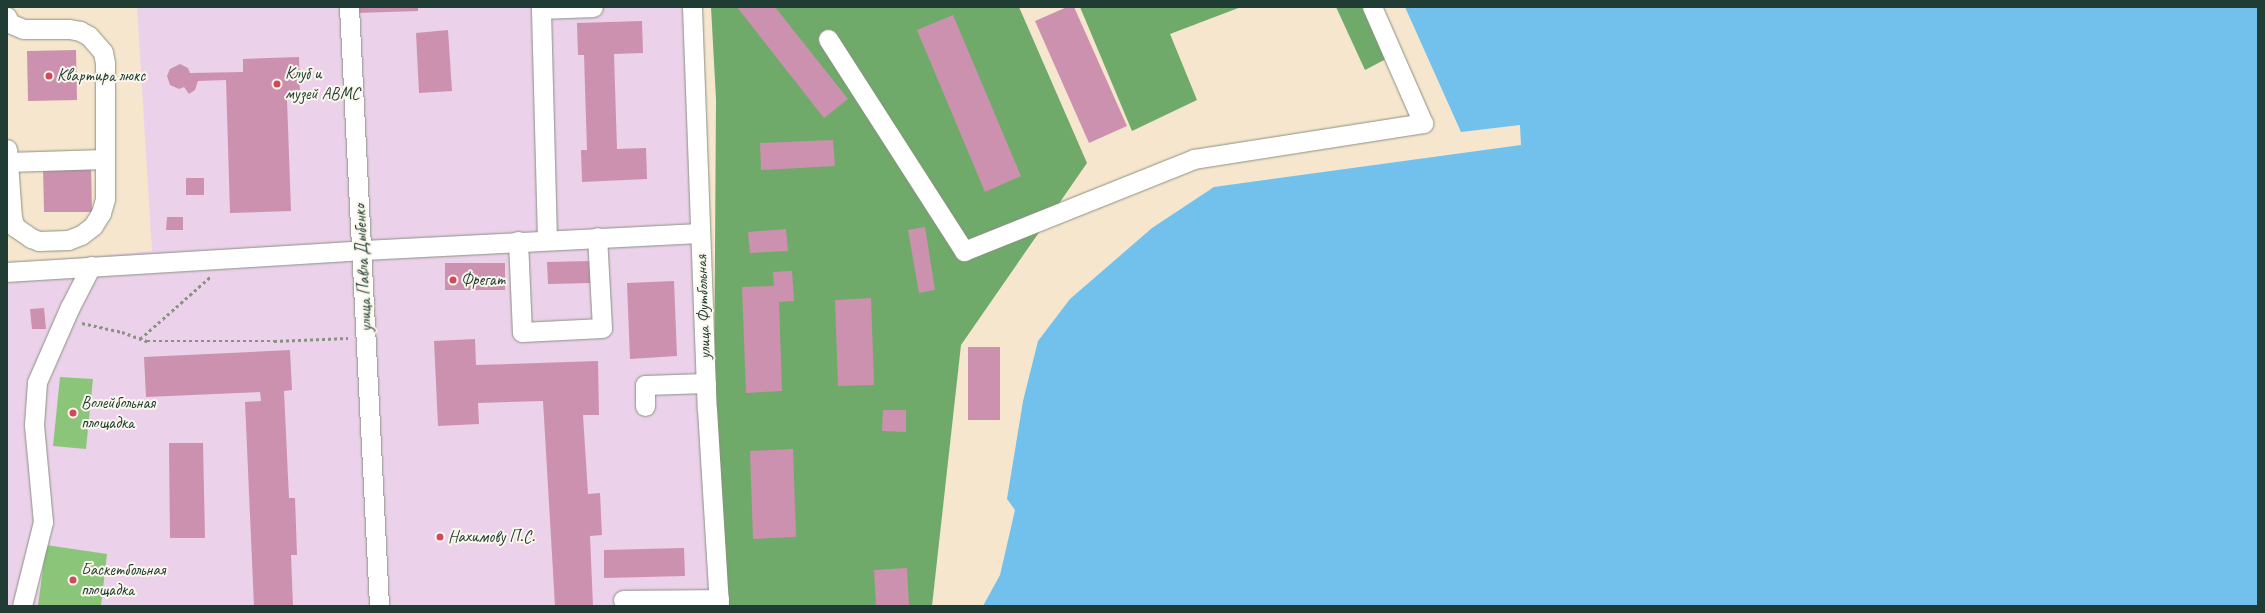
<!DOCTYPE html>
<html>
<head>
<meta charset="utf-8">
<style>
	body { margin:0 }
	#map { position:relative; width:2265px; height:613px; overflow:hidden; background:#f6e6ce; font-family:Caveat,sans-serif }
	div>[style] { position:absolute }
	.built>* { inset:0; background:#ecd1ea }
	.green>* { inset:0; background:#8ac57a }
	.forest>* { inset:0; background:#6faa6a }
	.water>* { inset:0; background:#72c1ed }
	.building>* { inset:0; background:#cd91b0 }
	.path>* { height:2.5px; margin-top:-1.25px; transform-origin:0; background:repeating-linear-gradient(90deg,#8a9281 0 3px,transparent 0 6px) }
	.roads { filter:drop-shadow(0 0 1px #8a9281) drop-shadow(0 0 1px #8a9281) }
	.minor>* { height:19px; margin:-9.5px; padding:0 9.5px; transform-origin:9.5px; border-radius:9.5px; background:#fff }
	.dots>* { width:11px; height:11px; translate:-50% -50%; box-sizing:border-box; border:2px solid #fbf7ec; border-radius:50% }
	span { translate:-50% -50%; white-space:nowrap; text-align:center; line-height:1.15; -webkit-text-stroke:4px #fbf7ec; paint-order:stroke }
	.poi-label { font-size:17px; color:#1f3d34 }
	.left { translate:0 -50%; text-align:left }
	.street-label { font-size:17px; color:#1f3d34 }
	.frame { position:absolute; inset:0; border:8px solid #1f3d34; pointer-events:none }
</style>
</head>
<body>
<div id="map">
	<div class="built">
		<div style="clip-path:polygon(137px 7px,692px 7px,721px 606px,7px 606px,7px 264px,152px 251px)"></div>
	</div>
	<div class="green">
		<div style="clip-path:polygon(60px 377px,93px 379px,86px 449px,53px 446px)"></div>
		<div style="clip-path:polygon(46px 545px,107px 554px,101px 606px,38px 606px)"></div>
	</div>
	<div class="forest">
		<div style="clip-path:polygon(711px 7px,1019px 7px,1087px 163px,961px 345px,932px 606px,726px 606px,714px 406px,716px 99px)"></div>
		<div style="clip-path:polygon(1080px 7px,1241px 7px,1170px 34px,1197px 100px,1132px 131px)"></div>
		<div style="clip-path:polygon(1336px 7px,1364px 7px,1386px 59px,1365px 70px)"></div>
	</div>
	<div class="water">
		<div style="clip-path:polygon(1405px 7px,2258px 7px,2258px 606px,983px 606px,1000px 575px,1015px 510px,1007px 499px,1023px 401px,1038px 341px,1070px 299px,1152px 228px,1214px 187px,1521px 145px,1520px 125px,1461px 132px)"></div>
	</div>
	<div class="building">
		<div style="clip-path:polygon(355px 7px,418px 7px,418px 11px,356px 13px)"></div>
		<div style="clip-path:polygon(737px 7px,775px 7px,848px 99px,824px 118px)"></div>
		<div style="clip-path:polygon(1067px 7px,1074px 7px,1127px 126px,1089px 143px,1035px 21px)"></div>
		<div style="clip-path:polygon(953px 15px,1021px 176px,985px 192px,917px 30px)"></div>
		<div style="clip-path:polygon(642px 21px,643px 53px,614px 54px,617px 149px,646px 148px,647px 179px,582px 182px,581px 150px,587px 150px,584px 55px,578px 55px,577px 23px)"></div>
		<div style="clip-path:polygon(448px 30px,452px 91px,419px 93px,416px 33px)"></div>
		<div style="clip-path:polygon(76px 50px,77px 100px,28px 101px,27px 51px)"></div>
		<div style="clip-path:polygon(299px 57px,300px 99px,287px 99px,291px 211px,230px 213px,226px 80px,198px 81px,195px 90px,189px 94px,184px 87px,179px 89px,170px 85px,167px 76px,170px 69px,180px 64px,188px 68px,190px 73px,243px 72px,243px 59px)"></div>
		<div style="clip-path:polygon(833px 140px,835px 166px,761px 170px,760px 143px)"></div>
		<div style="clip-path:polygon(91px 166px,92px 212px,44px 212px,43px 167px)"></div>
		<div style="clip-path:polygon(186px 178px,204px 178px,204px 195px,186px 195px)"></div>
		<div style="clip-path:polygon(167px 217px,183px 217px,183px 230px,166px 230px)"></div>
		<div style="clip-path:polygon(925px 227px,935px 290px,919px 293px,908px 230px)"></div>
		<div style="clip-path:polygon(786px 229px,788px 251px,750px 253px,748px 232px)"></div>
		<div style="clip-path:polygon(591px 261px,592px 283px,548px 284px,547px 262px)"></div>
		<div style="clip-path:polygon(445px 263px,505px 263px,505px 290px,445px 290px)"></div>
		<div style="clip-path:polygon(792px 271px,794px 301px,779px 302px,782px 391px,746px 393px,742px 287px,774px 286px,773px 272px)"></div>
		<div style="clip-path:polygon(674px 281px,677px 356px,630px 359px,627px 283px)"></div>
		<div style="clip-path:polygon(871px 298px,874px 385px,838px 386px,835px 300px)"></div>
		<div style="clip-path:polygon(44px 308px,46px 329px,32px 329px,30px 309px)"></div>
		<div style="clip-path:polygon(475px 339px,476px 365px,598px 361px,599px 415px,583px 415px,588px 494px,600px 493px,602px 535px,590px 536px,593px 606px,555px 606px,543px 401px,478px 403px,479px 424px,438px 426px,434px 341px)"></div>
		<div style="clip-path:polygon(968px 347px,1000px 347px,1000px 420px,968px 420px)"></div>
		<div style="clip-path:polygon(290px 350px,292px 390px,284px 391px,289px 498px,295px 498px,297px 555px,291px 555px,293px 606px,254px 606px,245px 402px,261px 401px,260px 392px,146px 397px,144px 357px)"></div>
		<div style="clip-path:polygon(883px 410px,906px 410px,906px 432px,882px 431px)"></div>
		<div style="clip-path:polygon(169px 443px,203px 443px,205px 538px,170px 538px)"></div>
		<div style="clip-path:polygon(793px 449px,796px 537px,753px 539px,750px 451px)"></div>
		<div style="clip-path:polygon(684px 548px,685px 576px,604px 578px,604px 550px)"></div>
		<div style="clip-path:polygon(907px 568px,909px 606px,876px 606px,874px 570px)"></div>
	</div>
	<div class="path">
		<div style="left:82px;top:323px;width:41px;rotate:12.7deg"></div>
		<div style="left:122px;top:332px;width:27px;rotate:20deg"></div>
		<div style="left:147px;top:341px;width:127px"></div>
		<div style="left:274px;top:341px;width:74px;rotate:-2.3deg"></div>
		<div style="left:140px;top:339px;width:94px;rotate:-41.5deg"></div>
	</div>
	<div class="roads">
		<div class="minor">
			<div style="left:349px;top:7px;width:600px;rotate:87.13deg"></div>
			<div style="left:692px;top:7px;width:402px;rotate:87.9deg"></div>
			<div style="left:707px;top:409px;width:197px;rotate:86.5deg"></div>
			<div style="left:7px;top:17px;width:6px;rotate:72deg"></div>
			<div style="left:9px;top:23px;width:15px;rotate:23deg"></div>
			<div style="left:23px;top:29px;width:46px"></div>
			<div style="left:69px;top:29px;width:11px;rotate:10deg"></div>
			<div style="left:80px;top:31px;width:10px;rotate:29deg"></div>
			<div style="left:89px;top:36px;width:21px;rotate:49deg"></div>
			<div style="left:103px;top:52px;width:11px;rotate:80deg"></div>
			<div style="left:105px;top:63px;width:136px;rotate:90deg"></div>
			<div style="left:105px;top:199px;width:15px;rotate:106deg"></div>
			<div style="left:101px;top:213px;width:15px;rotate:122deg"></div>
			<div style="left:93px;top:226px;width:15px;rotate:143deg"></div>
			<div style="left:81px;top:235px;width:14px;rotate:159deg"></div>
			<div style="left:68px;top:240px;width:29px;rotate:178deg"></div>
			<div style="left:39px;top:241px;width:9px;rotate:-159deg"></div>
			<div style="left:31px;top:238px;width:19px;rotate:-145deg"></div>
			<div style="left:15px;top:227px;width:9px;rotate:-108deg"></div>
			<div style="left:12px;top:218px;width:69px;rotate:-94.1deg"></div>
			<div style="left:828px;top:39px;width:252px;rotate:57.3deg"></div>
			<div style="left:964px;top:251px;width:248px;rotate:-21.8deg"></div>
			<div style="left:1194px;top:159px;width:232px;rotate:-8.9deg"></div>
			<div style="left:1423px;top:123px;width:127px;rotate:-113.7deg"></div>
			<div style="left:7px;top:162px;width:98px;rotate:-1.8deg"></div>
			<div style="left:547px;top:240px;width:231px;rotate:-91.5deg"></div>
			<div style="left:541px;top:9px;width:52px;rotate:-2.2deg"></div>
			<div style="left:518px;top:241px;width:91px;rotate:87.5deg"></div>
			<div style="left:522px;top:332px;width:80px;rotate:-2.9deg"></div>
			<div style="left:602px;top:328px;width:91px;rotate:-93.1deg"></div>
			<div style="left:7px;top:272px;width:357px;rotate:-3.5deg"></div>
			<div style="left:363px;top:250px;width:337px;rotate:-2.9deg"></div>
			<div style="left:645px;top:406px;width:21px;rotate:-90deg"></div>
			<div style="left:645px;top:385px;width:61px;rotate:-1.9deg"></div>
			<div style="left:623px;top:600px;width:96px;rotate:-0.6deg"></div>
			<div style="left:22px;top:606px;width:87px;rotate:-76deg"></div>
			<div style="left:43px;top:522px;width:97px;rotate:-95.3deg"></div>
			<div style="left:34px;top:425px;width:43px;rotate:-86deg"></div>
			<div style="left:37px;top:382px;width:82px;rotate:-66.3deg"></div>
			<div style="left:70px;top:307px;width:46px;rotate:-62.9deg"></div>
		</div>
	</div>
	<div class="dots">
		<div style="left:49px;top:76px;background:#d1495b"></div>
		<div style="left:277px;top:84px;background:#d1495b"></div>
		<div style="left:453px;top:280px;background:#d1495b"></div>
		<div style="left:73px;top:413px;background:#d1495b"></div>
		<div style="left:440px;top:537px;background:#d1495b"></div>
		<div style="left:73px;top:580px;background:#d1495b"></div>
	</div>
	<div class="poi-label">
		<span class="left" style="left:285px;top:84px">Клуб и<br>музей АВМС</span>
		<span class="left" style="left:57px;top:76px">Квартира люкс</span>
		<span class="left" style="left:461px;top:280px">Фрегат</span>
		<span class="left" style="left:81px;top:413px">Волейбольная<br>площадка</span>
		<span class="left" style="left:448px;top:537px">Нахимову П.С.</span>
		<span class="left" style="left:81px;top:580px">Баскетбольная<br>площадка</span>
	</div>
	<div class="street-label">
		<span style="left:363px;top:268px;rotate:-93deg">улица Павла Дыбенко</span>
		<span style="left:703px;top:307px;rotate:-92deg">улица Футбольная</span>
	</div>
	<div class="frame"></div>
</div>
</body>
</html>
